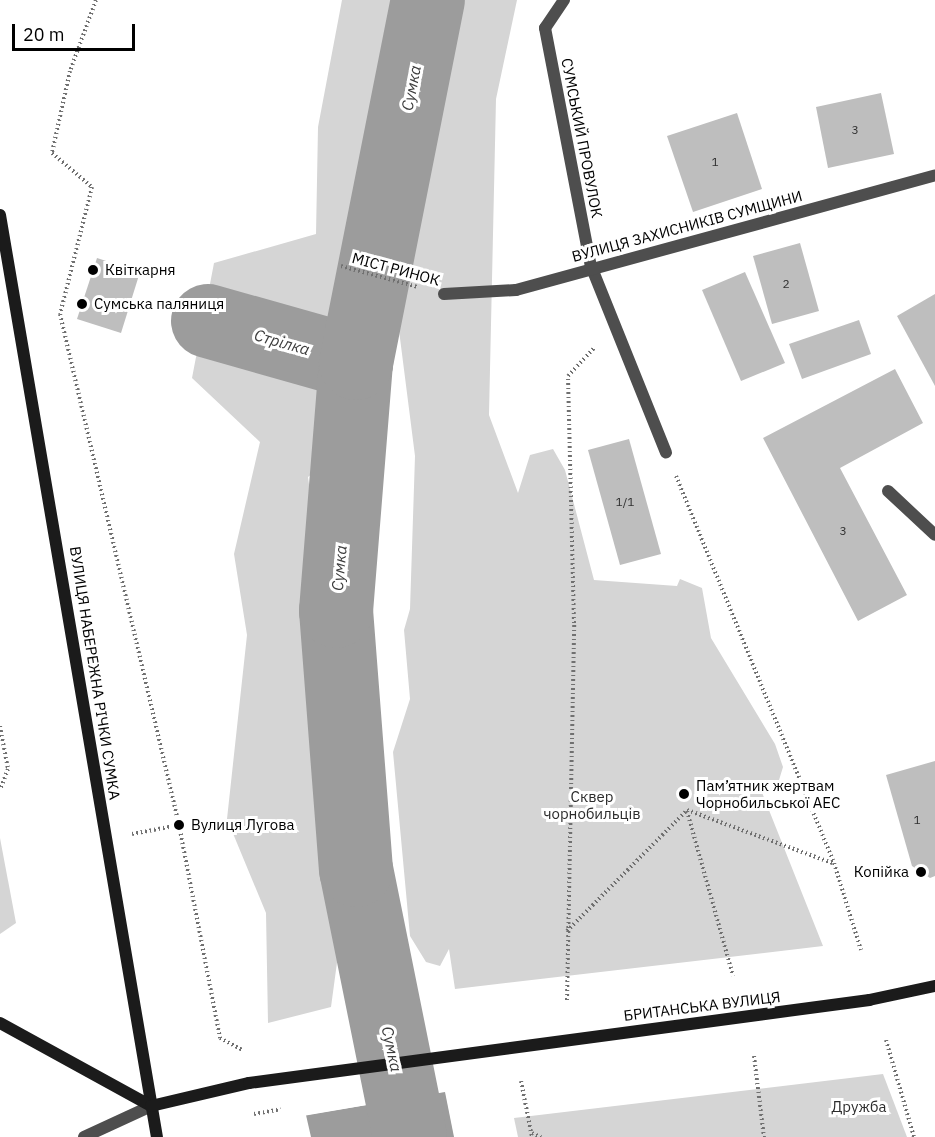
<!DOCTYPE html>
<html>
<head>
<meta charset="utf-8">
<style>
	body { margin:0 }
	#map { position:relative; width:935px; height:1137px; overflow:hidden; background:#fff; font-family:"IBM Plex Sans",sans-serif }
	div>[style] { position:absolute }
	.green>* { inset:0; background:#d5d5d5 }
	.water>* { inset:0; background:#9c9c9c }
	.pier>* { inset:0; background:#fff }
	.river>* { height:74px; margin:-37px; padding:0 37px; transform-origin:37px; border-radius:37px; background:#9c9c9c }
	.building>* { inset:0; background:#bebebe }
	.path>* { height:4px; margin-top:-2px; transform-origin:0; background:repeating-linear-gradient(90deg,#707070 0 1.5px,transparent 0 4.5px) }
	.lane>* { height:12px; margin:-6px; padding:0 6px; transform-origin:6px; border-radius:6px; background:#4e4e4e }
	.street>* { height:12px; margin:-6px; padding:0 6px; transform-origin:6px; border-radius:6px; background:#4e4e4e }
	.secondary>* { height:12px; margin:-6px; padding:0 6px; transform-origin:6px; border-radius:6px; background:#1b1b1b }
	.dots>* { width:16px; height:16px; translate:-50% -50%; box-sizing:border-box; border:3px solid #fff; border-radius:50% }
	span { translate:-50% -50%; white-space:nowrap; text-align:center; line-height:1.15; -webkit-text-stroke:6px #fff; paint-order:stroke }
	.number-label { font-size:12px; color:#303030 }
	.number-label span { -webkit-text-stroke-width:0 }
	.street-label { font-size:15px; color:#000 }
	.poi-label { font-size:15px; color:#000 }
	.left { translate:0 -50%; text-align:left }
	.right { translate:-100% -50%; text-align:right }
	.park-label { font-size:15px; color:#2c2c2c }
	.water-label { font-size:16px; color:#3d3d3d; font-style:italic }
	.scale { position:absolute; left:12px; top:24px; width:123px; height:27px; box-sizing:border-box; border:3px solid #000; border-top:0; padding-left:8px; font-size:18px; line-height:21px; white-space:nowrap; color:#000; -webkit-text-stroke:4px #fff; paint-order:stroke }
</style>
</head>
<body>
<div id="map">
	<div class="green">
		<div style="clip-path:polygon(342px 0,517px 0,496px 99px,489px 415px,518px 493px,530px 455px,553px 449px,565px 470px,594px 580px,677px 586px,680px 579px,702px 588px,711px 638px,775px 744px,783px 767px,776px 790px,761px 790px,823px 946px,455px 989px,449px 949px,440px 966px,426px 962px,410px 936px,393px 752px,410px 699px,404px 630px,410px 609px,415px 456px,395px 299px,356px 387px,357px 436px,308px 477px,326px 607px,311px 667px,360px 873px,341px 933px,331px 1007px,268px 1023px,266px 913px,227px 819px,247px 635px,234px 554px,260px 442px,192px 378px,214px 263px,316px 234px,318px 127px)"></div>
		<div style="clip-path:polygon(0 838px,16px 923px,0 934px)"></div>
		<div style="clip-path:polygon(883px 1074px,907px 1137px,518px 1137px,514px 1118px)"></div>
	</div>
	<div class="water">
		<div style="clip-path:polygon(445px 1092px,454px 1137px,311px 1137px,306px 1115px)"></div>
	</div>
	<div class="pier">
		<div style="clip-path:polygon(444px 1089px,448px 1091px,303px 1116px,306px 1112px)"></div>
	</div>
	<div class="river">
		<div style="left:208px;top:321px;width:154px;rotate:15.8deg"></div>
		<div style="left:410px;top:1137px;width:272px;rotate:-101.4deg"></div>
		<div style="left:356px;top:870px;width:260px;rotate:-94.4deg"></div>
		<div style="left:336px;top:611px;width:249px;rotate:-85.4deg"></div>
		<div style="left:356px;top:363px;width:370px;rotate:-78.8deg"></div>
	</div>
	<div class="building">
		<div style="clip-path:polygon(881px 93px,894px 154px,828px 168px,816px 107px)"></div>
		<div style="clip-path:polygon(737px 113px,762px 189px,693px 212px,667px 136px)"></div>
		<div style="clip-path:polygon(800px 243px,819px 311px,772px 324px,753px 256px)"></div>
		<div style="clip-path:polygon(97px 258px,140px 272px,121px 333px,77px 319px)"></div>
		<div style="clip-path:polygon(745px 272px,785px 363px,741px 381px,702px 290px)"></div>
		<div style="clip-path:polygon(935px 294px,935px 386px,897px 316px)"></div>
		<div style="clip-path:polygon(859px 320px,871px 354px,802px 379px,789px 344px)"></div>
		<div style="clip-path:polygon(895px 369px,923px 423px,840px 468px,907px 595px,858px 621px,763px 438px)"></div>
		<div style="clip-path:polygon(629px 439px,661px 554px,620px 565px,588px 450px)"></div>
		<div style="clip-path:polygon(935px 761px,935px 876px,930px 878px,912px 866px,886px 775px)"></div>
	</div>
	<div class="path">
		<div style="left:96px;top:0;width:76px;rotate:110.1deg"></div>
		<div style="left:70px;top:71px;width:84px;rotate:102.4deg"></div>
		<div style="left:52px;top:153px;width:52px;rotate:40.4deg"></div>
		<div style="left:92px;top:187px;width:131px;rotate:104.1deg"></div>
		<div style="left:60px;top:314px;width:525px;rotate:76.89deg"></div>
		<div style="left:179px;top:825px;width:217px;rotate:79.1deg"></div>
		<div style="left:220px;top:1038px;width:26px;rotate:28deg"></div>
		<div style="left:341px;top:266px;width:80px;rotate:15.3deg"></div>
		<div style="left:676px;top:476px;width:418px;rotate:67.8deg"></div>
		<div style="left:834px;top:863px;width:91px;rotate:72.8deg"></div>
		<div style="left:0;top:726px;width:44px;rotate:79.5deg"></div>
		<div style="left:8px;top:769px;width:22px;rotate:111deg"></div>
		<div style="left:687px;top:811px;width:171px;rotate:74.4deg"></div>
		<div style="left:132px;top:834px;width:48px;rotate:-10.8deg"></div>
		<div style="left:567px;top:931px;width:170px;rotate:-45.2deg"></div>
		<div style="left:687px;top:810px;width:155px;rotate:20deg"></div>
		<div style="left:567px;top:1000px;width:377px;rotate:-88.9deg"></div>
		<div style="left:574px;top:623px;width:247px;rotate:-91.4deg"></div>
		<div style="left:568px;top:376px;width:38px;rotate:-47deg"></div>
		<div style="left:886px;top:1040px;width:101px;rotate:73.9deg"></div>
		<div style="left:754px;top:1056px;width:82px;rotate:83deg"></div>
		<div style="left:521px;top:1081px;width:57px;rotate:78.9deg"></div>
		<div style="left:254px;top:1114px;width:27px;rotate:-10deg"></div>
		<div style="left:532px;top:1133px;width:10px;rotate:24deg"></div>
	</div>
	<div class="lane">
		<div style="left:888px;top:491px;width:64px;rotate:43.1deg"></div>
	</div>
	<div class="street">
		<div style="left:564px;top:0;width:34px;rotate:124deg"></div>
		<div style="left:545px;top:28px;width:242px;rotate:79.1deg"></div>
		<div style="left:591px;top:266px;width:201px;rotate:68.1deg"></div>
		<div style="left:444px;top:294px;width:72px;rotate:-3.2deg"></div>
		<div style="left:516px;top:290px;width:434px;rotate:-15.3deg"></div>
		<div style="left:84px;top:1137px;width:74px;rotate:-24.8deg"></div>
	</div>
	<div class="secondary">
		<div style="left:0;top:215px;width:935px;rotate:80.34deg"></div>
		<div style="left:0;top:1023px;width:172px;rotate:28.8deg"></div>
		<div style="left:151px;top:1106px;width:101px;rotate:-13.2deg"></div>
		<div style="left:249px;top:1083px;width:626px;rotate:-7.62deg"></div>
		<div style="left:869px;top:1000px;width:67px;rotate:-12deg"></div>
	</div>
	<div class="dots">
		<div style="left:93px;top:270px;background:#000"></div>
		<div style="left:82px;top:304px;background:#000"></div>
		<div style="left:684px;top:794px;background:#000"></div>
		<div style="left:179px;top:825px;background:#000"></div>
		<div style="left:921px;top:872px;background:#000"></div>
	</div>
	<div class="number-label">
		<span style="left:855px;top:130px">3</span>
		<span style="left:715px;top:162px">1</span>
		<span style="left:786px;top:284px">2</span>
		<span style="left:625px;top:502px">1/1</span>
		<span style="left:843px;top:531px">3</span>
		<span style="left:917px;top:820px">1</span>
	</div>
	<div class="street-label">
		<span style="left:582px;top:138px;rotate:79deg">СУМСЬКИЙ ПРОВУЛОК</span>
		<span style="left:687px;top:226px;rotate:-15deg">ВУЛИЦЯ ЗАХИСНИКІВ СУМЩИНИ</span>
		<span style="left:396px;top:269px;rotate:15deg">МІСТ РИНОК</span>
		<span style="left:95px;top:673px;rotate:81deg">ВУЛИЦЯ НАБЕРЕЖНА РІЧКИ СУМКА</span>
		<span style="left:702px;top:1006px;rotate:-7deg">БРИТАНСЬКА ВУЛИЦЯ</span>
	</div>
	<div class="poi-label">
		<span class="left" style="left:105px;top:270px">Квіткарня</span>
		<span class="left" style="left:94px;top:304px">Сумська паляниця</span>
		<span class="left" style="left:696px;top:794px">Пам’ятник жертвам<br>Чорнобильської АЕС</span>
		<span class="left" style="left:191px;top:825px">Вулиця Лугова</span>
		<span class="right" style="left:909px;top:872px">Копійка</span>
	</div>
	<div class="park-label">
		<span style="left:592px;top:805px">Сквер<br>чорнобильців</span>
		<span style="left:859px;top:1107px">Дружба</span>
	</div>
	<div class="water-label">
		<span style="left:411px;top:88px;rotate:-79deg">Сумка</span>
		<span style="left:282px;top:342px;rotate:16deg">Стрілка</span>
		<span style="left:339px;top:568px;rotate:-85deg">Сумка</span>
		<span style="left:392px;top:1049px;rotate:78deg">Сумка</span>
	</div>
	<div class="scale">20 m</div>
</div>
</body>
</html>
